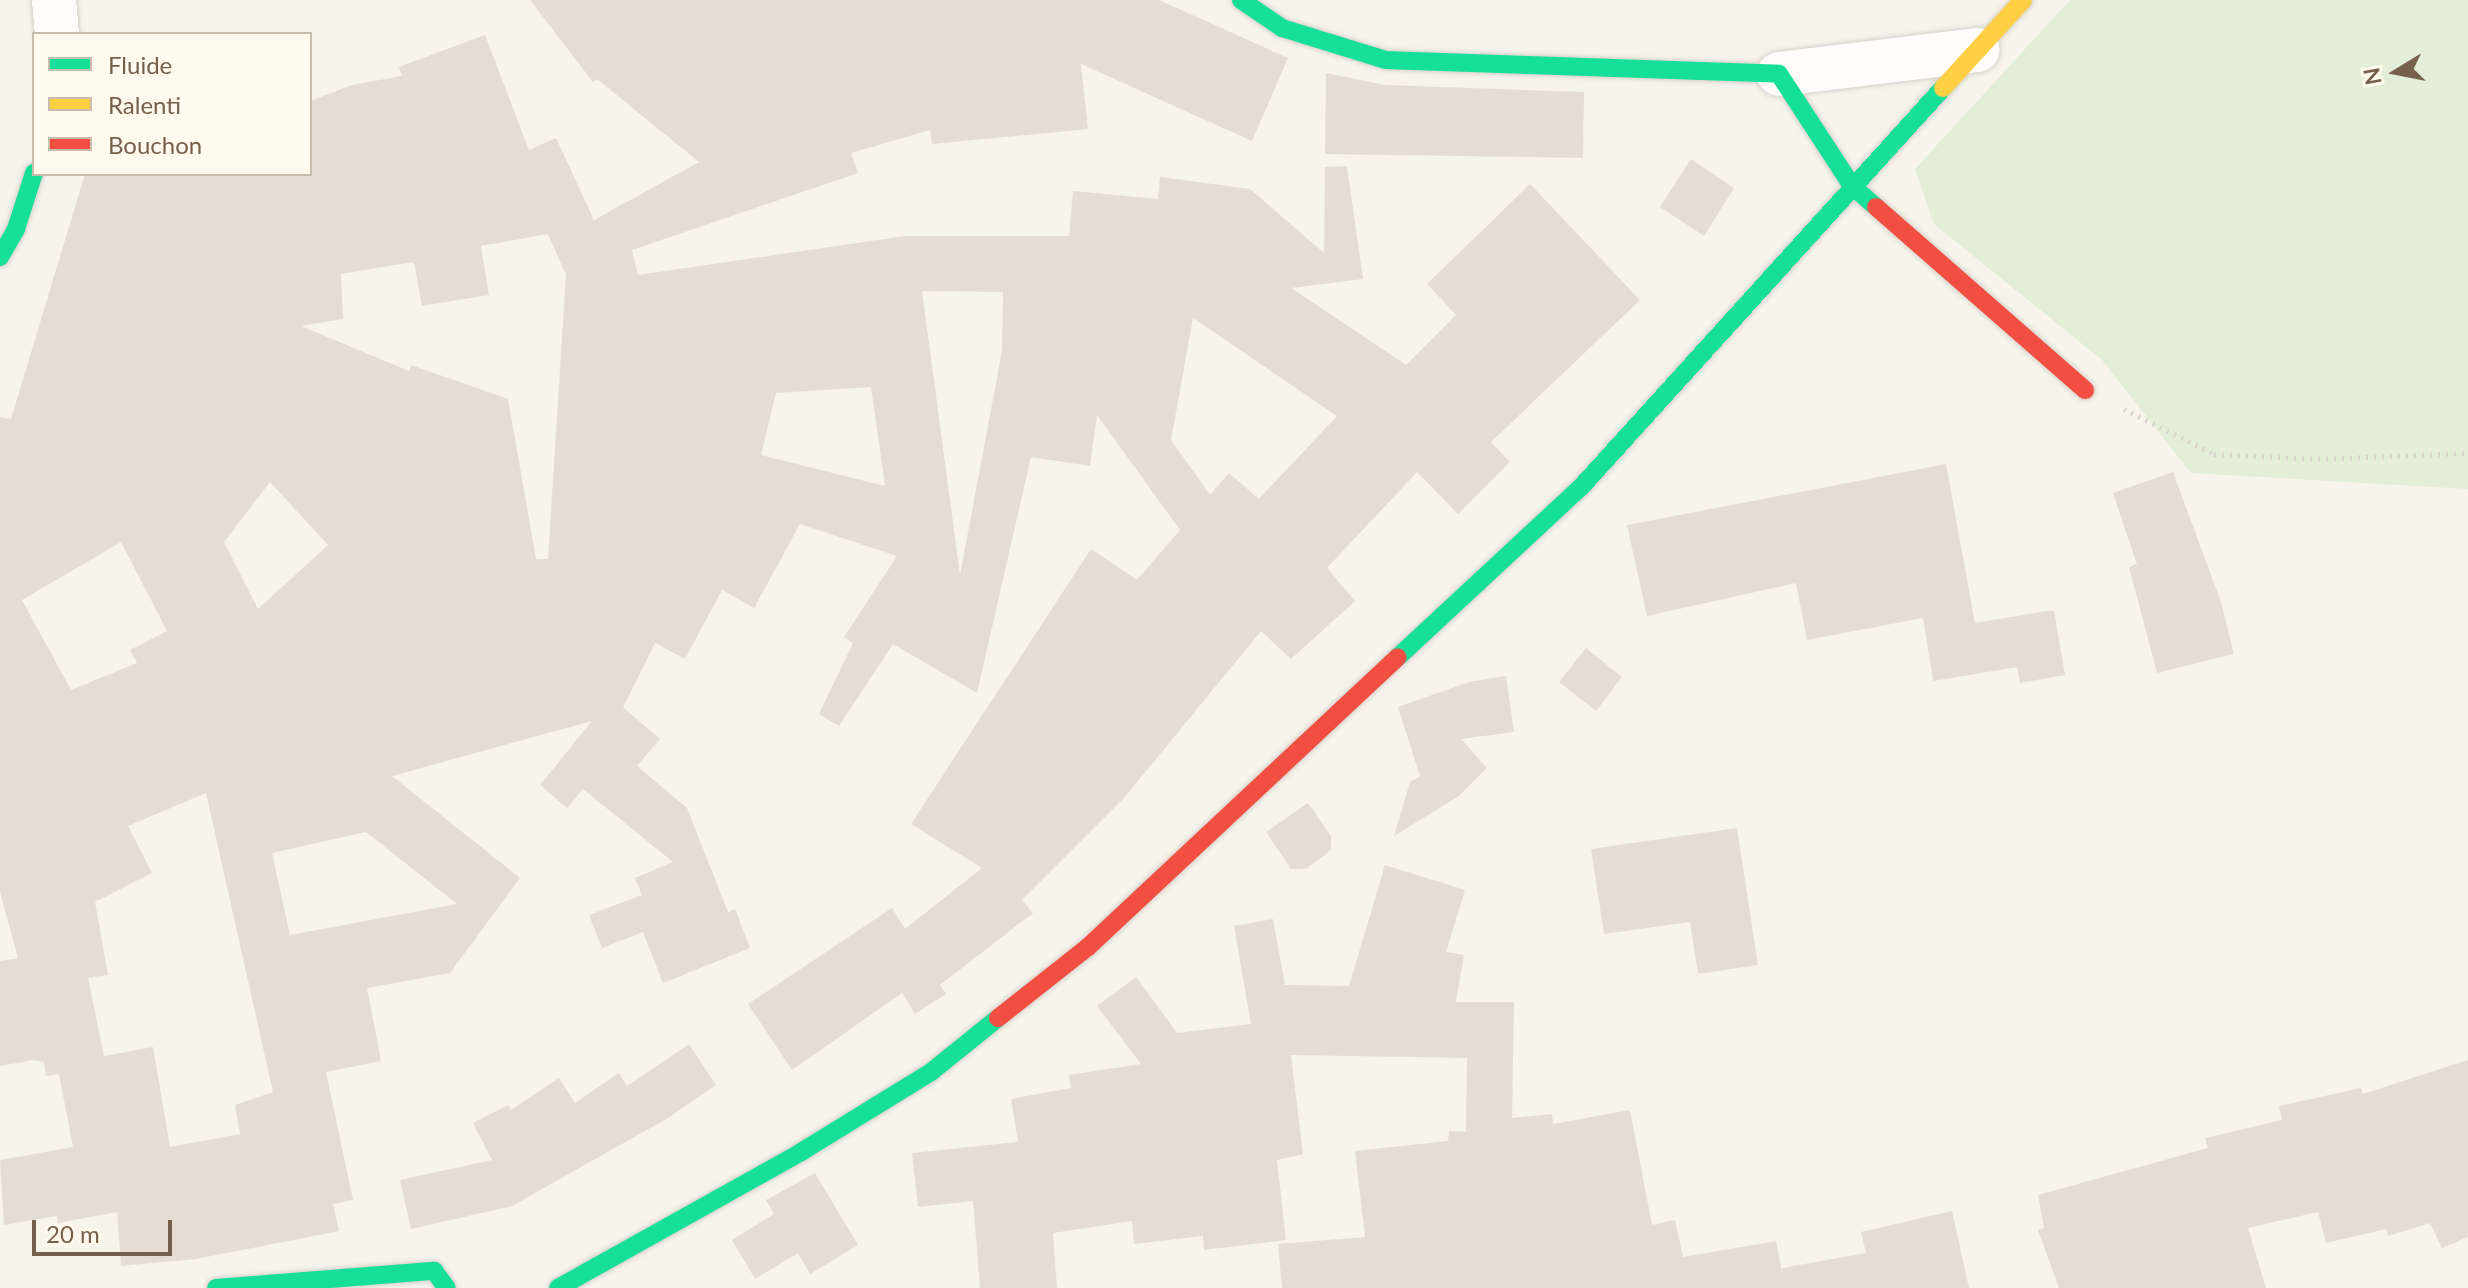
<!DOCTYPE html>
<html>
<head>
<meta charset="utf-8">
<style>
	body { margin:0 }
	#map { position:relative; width:2468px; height:1288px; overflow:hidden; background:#f7f4ec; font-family:Lato,sans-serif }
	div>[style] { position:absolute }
	.green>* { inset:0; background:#e2eed7 }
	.building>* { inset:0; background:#e4ddd3 }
	.path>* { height:5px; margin-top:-2.5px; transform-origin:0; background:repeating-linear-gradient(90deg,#dad4cf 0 2px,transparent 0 8px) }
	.roads { filter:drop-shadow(0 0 2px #d6d1ca) drop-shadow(0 0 2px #d6d1ca) }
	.street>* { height:44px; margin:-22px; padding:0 22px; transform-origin:22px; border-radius:22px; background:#fefdfc }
	.fast>* { height:18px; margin:-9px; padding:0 9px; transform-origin:9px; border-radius:9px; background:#16e098 }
	.slow>* { height:18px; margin:-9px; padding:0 9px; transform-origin:9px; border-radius:9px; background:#ffcf43 }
	.jam>* { height:18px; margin:-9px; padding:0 9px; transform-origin:9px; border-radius:9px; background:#f24e42 }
	span { translate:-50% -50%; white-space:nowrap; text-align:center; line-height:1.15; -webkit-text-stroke:7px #fffaed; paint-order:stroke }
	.legend { position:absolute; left:32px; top:32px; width:280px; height:144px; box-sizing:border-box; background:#fffaed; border:2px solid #c8bcac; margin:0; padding:10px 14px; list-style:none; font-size:24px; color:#765f4b }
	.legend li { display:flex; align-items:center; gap:16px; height:40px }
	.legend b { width:40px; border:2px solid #c8bcac }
	.north { position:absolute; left:2356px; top:32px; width:80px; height:80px; -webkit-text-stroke:6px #fffaed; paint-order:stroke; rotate:260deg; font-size:22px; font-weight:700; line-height:32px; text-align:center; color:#765f4b }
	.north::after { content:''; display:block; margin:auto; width:28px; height:36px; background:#765f4b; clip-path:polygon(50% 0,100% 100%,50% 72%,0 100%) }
	.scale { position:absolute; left:32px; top:1220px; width:140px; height:36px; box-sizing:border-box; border:4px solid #765f4b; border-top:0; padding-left:10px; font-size:24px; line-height:28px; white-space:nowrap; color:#765f4b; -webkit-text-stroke:6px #fffaed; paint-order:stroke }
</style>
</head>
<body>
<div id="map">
	<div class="green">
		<div style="clip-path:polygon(2070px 0,2468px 0,2468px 489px,2191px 473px,2102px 360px,1934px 224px,1915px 169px)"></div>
	</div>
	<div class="building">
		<div style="clip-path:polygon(evenodd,530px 0,1159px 0,1288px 58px,1252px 141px,1081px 64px,1088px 129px,932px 144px,930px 130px,851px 153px,858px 173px,632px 250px,638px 275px,905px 236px,1069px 236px,1073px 191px,1158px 199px,1160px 177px,1250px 189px,1324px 253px,1325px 167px,1347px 166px,1363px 279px,1291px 288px,1406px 365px,1456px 315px,1427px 284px,1530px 184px,1640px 300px,1491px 442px,1510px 462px,1458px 514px,1417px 472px,1327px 568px,1355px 601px,1291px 659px,1261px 631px,1124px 798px,1022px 900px,1033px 913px,940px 985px,946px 994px,915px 1014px,902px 993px,792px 1070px,748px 1004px,892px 908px,905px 929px,982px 868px,911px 824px,1091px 549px,1137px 580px,1180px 530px,1097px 415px,1090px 466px,1031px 457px,977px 693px,893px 644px,839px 726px,819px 714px,853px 643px,844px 637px,897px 556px,800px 524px,754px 608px,722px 590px,685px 659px,655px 643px,623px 707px,660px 739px,637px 766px,687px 808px,728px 912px,735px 909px,750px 948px,663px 983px,643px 932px,602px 948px,589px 915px,642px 895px,635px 878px,673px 862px,583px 789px,567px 808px,540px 785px,592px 721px,392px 776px,520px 878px,450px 973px,367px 988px,381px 1061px,326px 1072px,353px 1200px,333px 1204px,339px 1231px,196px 1259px,121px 1266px,117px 1212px,58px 1223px,57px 1216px,4px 1225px,0 1160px,73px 1147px,59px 1074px,46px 1076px,44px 1062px,34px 1060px,0 1066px,0 961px,18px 958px,0 892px,0 417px,11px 419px,85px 174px,310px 174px,310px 101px,352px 85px,402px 76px,399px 67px,485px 35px,529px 150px,556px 138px,594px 220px,699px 162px,597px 79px,593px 82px,530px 0,548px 234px,566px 275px,548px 559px,536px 559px,508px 399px,411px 365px,409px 371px,301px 326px,343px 319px,341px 274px,414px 262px,422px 306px,489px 295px,481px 246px,548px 234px,530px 0,922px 291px,1003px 292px,1002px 351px,960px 575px,922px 291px,530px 0,1193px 318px,1337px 416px,1259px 499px,1229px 473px,1210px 495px,1171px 440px,1193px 318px,530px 0,871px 387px,885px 486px,761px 455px,776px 393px,871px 387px,530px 0,270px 482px,328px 545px,258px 609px,224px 542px,270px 482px,530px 0,121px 542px,167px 631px,130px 650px,137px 663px,71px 690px,22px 600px,121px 542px,530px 0,206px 793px,273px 1092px,235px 1105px,240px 1134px,170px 1147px,153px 1047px,104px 1056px,88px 978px,108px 975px,95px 902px,152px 873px,128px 826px,206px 793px,530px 0,366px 832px,457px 904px,290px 935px,272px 853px,366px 832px)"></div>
		<div style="clip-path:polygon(1326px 73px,1385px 85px,1584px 92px,1583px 158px,1325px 154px)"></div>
		<div style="clip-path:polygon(1691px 159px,1734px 188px,1704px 236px,1660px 207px)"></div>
		<div style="clip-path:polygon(1946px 464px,1975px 623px,2054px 610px,2065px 675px,2020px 683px,2017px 667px,1933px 681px,1923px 618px,1807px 640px,1796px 583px,1647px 616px,1627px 525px)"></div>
		<div style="clip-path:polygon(2173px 472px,2221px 602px,2234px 654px,2157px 673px,2129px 567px,2137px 564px,2113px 493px)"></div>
		<div style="clip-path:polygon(1586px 648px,1622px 677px,1596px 711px,1559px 682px)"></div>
		<div style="clip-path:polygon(1506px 676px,1514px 732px,1461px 739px,1487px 768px,1459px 796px,1394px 836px,1410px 782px,1420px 776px,1398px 707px,1469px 682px)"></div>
		<div style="clip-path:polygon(1308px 803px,1331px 836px,1331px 850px,1306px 869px,1291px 869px,1266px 832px)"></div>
		<div style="clip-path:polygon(1737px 828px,1758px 965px,1698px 974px,1690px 922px,1604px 934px,1591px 849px)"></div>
		<div style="clip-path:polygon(1385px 865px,1465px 890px,1446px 952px,1464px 955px,1456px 1002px,1514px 1002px,1512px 1118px,1552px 1114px,1553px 1124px,1630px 1110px,1652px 1225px,1675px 1220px,1683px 1257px,1776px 1241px,1783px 1277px,1782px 1268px,1866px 1253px,1861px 1232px,1952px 1211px,1969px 1288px,1282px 1288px,1278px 1244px,1365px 1237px,1355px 1151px,1448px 1141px,1449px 1131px,1466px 1132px,1467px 1058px,1291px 1055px,1303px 1154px,1277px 1160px,1286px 1240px,1204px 1250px,1203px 1236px,1134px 1244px,1132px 1221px,1053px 1233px,1057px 1288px,980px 1288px,973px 1201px,918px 1207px,912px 1153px,1018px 1142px,1011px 1099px,1071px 1088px,1069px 1075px,1141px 1064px,1097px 1006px,1136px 977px,1177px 1033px,1251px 1024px,1234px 926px,1273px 919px,1285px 985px,1349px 986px)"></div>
		<div style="clip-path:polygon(689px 1044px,716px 1085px,668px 1118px,512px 1206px,411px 1229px,400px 1180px,492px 1160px,473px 1123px,508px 1105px,511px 1110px,559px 1078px,575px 1103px,619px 1073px,627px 1086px)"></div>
		<div style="clip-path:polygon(2468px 1060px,2468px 1237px,2442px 1248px,2430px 1223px,2388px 1236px,2386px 1229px,2326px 1243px,2318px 1212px,2248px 1228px,2266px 1288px,2059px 1288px,2038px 1230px,2044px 1228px,2038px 1195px,2208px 1148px,2205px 1138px,2282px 1120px,2279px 1106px,2361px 1088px,2363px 1094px)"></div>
		<div style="clip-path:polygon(815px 1173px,858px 1245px,810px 1274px,798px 1253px,755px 1279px,732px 1240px,774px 1214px,766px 1200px)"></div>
	</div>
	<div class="path">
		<div style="left:2124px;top:409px;width:101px;rotate:26.6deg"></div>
		<div style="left:2214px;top:454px;width:104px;rotate:2.8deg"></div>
		<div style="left:2318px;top:459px;width:150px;rotate:-2.3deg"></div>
	</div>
	<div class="roads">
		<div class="street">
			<div style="left:54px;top:0;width:34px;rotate:85deg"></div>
			<div style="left:1779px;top:74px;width:200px;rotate:-6.9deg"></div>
		</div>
		<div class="fast">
			<div style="left:1241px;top:0;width:50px;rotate:34.3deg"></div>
			<div style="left:1282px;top:28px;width:109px;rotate:17.1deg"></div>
			<div style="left:1386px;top:60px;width:393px;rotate:2deg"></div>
			<div style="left:1779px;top:74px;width:134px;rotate:56.9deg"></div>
			<div style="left:1852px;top:186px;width:32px;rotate:41deg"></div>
			<div style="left:0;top:257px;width:32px;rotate:-60deg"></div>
			<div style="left:16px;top:229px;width:59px;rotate:-72.2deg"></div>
			<div style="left:1398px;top:657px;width:251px;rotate:-42.9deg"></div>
			<div style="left:1582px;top:486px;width:537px;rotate:-47.79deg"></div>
			<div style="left:216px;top:1288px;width:219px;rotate:-4.5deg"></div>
			<div style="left:434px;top:1271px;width:21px;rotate:53deg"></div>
			<div style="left:558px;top:1288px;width:278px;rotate:-29.2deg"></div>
			<div style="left:801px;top:1152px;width:153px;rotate:-31.6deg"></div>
			<div style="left:931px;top:1072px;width:86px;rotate:-38.9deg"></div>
		</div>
		<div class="slow">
			<div style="left:1943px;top:88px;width:119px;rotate:-47.7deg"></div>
		</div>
		<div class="jam">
			<div style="left:1876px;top:207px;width:278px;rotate:41.2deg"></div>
			<div style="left:998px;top:1018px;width:115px;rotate:-38.3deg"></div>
			<div style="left:1088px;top:947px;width:424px;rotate:-43.1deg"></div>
		</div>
	</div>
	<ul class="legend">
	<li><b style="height:10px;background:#16e098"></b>Fluide</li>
	<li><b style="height:10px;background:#ffcf43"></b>Ralenti</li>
	<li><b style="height:10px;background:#f24e42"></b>Bouchon</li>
	</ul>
	<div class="north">N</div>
	<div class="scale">20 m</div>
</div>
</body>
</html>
